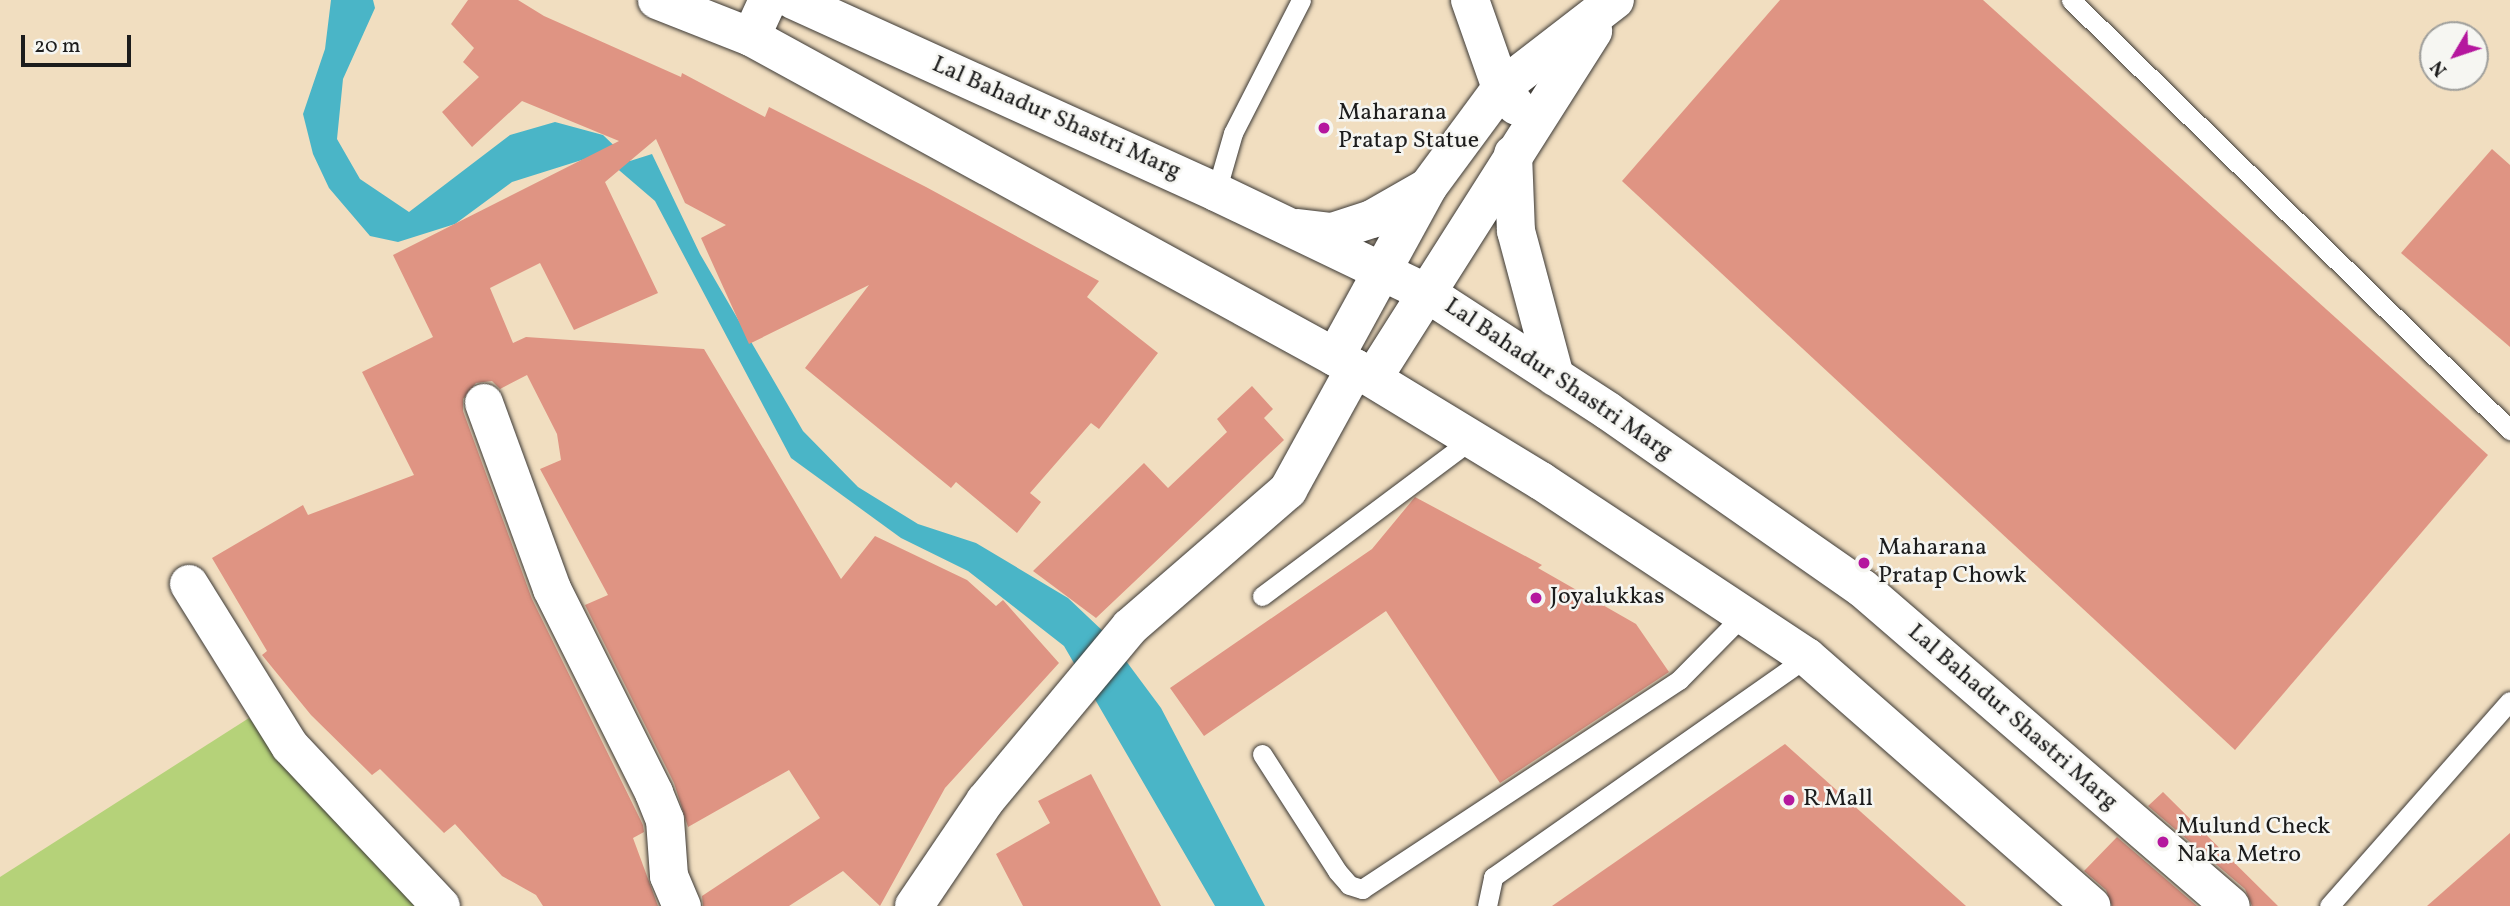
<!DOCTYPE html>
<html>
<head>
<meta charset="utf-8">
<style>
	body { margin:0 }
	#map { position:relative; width:2510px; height:906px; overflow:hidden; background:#f1dec0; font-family:Vollkorn,serif }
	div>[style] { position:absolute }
	.green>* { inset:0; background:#b5d279 }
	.water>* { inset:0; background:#4ab5c7 }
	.building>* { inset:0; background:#df9483 }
	.roads { filter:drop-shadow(0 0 2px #3c3935) drop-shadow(0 0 2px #3c3935) }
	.lane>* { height:19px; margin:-9.5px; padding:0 9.5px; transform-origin:9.5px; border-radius:9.5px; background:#fff }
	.street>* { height:38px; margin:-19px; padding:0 19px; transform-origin:19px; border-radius:19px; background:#fff }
	.secondary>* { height:38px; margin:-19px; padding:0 19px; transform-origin:19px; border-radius:19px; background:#fff }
	.primary>* { height:38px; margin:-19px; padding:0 19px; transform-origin:19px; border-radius:19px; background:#fff }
	.dots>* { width:19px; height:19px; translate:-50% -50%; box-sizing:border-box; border:4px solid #f6f6f2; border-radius:50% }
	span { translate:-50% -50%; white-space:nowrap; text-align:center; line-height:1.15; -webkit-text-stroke:5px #f6f6f2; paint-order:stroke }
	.poi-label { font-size:24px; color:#1c1c1c }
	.left { translate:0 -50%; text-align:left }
	.street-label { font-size:24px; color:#1c1c1c }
	.north { position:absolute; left:2419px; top:21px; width:70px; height:70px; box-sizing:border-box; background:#f6f6f2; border:2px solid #9f9f9c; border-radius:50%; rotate:231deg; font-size:19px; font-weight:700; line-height:28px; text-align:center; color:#1c1c1c }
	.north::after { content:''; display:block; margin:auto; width:24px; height:32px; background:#b5179e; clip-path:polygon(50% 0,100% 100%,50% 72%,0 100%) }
	.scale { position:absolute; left:21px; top:35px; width:110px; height:32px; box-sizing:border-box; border:4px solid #1c1c1c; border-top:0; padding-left:9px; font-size:21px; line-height:24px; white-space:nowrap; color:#1c1c1c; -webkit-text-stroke:5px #f6f6f2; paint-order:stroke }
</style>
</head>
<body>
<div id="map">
	<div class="green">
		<div style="clip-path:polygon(249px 718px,424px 906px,0 906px,0 877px)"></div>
	</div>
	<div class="water">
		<div style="clip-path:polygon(331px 0,373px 0,375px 8px,343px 79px,337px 139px,360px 179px,409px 212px,510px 135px,555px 122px,603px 135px,630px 161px,652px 154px,700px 254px,803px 431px,858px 487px,918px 524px,976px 543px,1068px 598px,1106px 634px,1161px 708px,1265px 906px,1215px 906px,1064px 646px,968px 571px,901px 538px,791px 458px,655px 201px,613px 165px,585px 159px,512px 182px,455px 224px,398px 242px,370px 236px,329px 188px,313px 154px,303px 114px,325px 49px)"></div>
	</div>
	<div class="building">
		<div style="clip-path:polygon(468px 0,518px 0,544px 16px,681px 77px,682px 73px,765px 117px,769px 107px,926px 187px,1099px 281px,1087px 297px,1158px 353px,1099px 429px,1091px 423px,1030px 493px,1041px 502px,1017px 533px,956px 482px,951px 488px,805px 368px,869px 285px,749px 344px,701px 238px,726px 225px,685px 203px,656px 139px,605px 182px,658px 293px,574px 330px,540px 263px,490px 288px,513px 343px,526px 337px,704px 349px,841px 579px,875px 536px,967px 580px,996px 606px,1003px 600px,1059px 663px,945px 788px,880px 906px,843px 871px,789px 906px,703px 906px,702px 896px,820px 818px,789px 770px,688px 827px,674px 783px,585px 605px,608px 595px,540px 469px,561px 460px,557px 434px,527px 375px,500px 389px,492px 381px,476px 383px,463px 399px,463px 411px,532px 599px,643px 825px,644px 832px,633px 838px,658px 906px,543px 906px,536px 895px,502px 876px,455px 824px,444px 833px,380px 769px,372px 775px,311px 715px,262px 655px,267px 651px,212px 558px,303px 505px,308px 515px,414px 475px,362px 372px,433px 337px,393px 255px,619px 141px,522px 101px,472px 147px,442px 112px,479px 77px,463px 62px,474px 48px,451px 24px)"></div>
		<div style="clip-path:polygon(1780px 0,1983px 0,2488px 455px,2235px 750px,1622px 181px)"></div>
		<div style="clip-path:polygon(2492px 149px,2510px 165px,2510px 347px,2401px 253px)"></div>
		<div style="clip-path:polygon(1252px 386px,1273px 409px,1264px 418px,1284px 440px,1096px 618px,1033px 571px,1144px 463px,1168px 488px,1227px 432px,1217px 419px)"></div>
		<div style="clip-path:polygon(1415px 497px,1542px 565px,1538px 568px,1636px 624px,1669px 672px,1500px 783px,1386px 611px,1204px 736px,1170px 688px,1372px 549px)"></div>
		<div style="clip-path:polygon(1785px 744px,1966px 906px,1552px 906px)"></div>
		<div style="clip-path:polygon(1091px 774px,1161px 906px,1023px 906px,996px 854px,1050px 823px,1038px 801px)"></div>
		<div style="clip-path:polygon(2163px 792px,2278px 906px,2252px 906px,2245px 889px,2148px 806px)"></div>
		<div style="clip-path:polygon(2510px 833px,2510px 906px,2427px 906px)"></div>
		<div style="clip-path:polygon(2117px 837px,2197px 906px,2112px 906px,2106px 890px,2084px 871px)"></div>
	</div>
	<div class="roads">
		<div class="lane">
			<div style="left:2071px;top:0;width:615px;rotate:44.41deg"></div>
			<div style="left:1216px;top:192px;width:61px;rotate:-73.9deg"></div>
			<div style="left:1233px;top:133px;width:149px;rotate:-62.9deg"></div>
			<div style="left:1262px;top:596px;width:262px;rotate:-36.8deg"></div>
			<div style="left:1262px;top:754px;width:139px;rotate:57.3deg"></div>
			<div style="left:1337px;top:871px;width:18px;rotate:49deg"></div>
			<div style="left:1349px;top:885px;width:14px;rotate:17deg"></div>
			<div style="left:1362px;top:889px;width:380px;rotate:-33.4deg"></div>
			<div style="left:1679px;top:680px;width:91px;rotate:-45.4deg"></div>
			<div style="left:1487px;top:906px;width:30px;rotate:-78deg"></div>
			<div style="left:1493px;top:877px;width:383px;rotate:-35deg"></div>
			<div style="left:2329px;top:906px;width:273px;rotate:-48.6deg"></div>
		</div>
		<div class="street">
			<div style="left:484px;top:403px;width:198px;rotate:69.9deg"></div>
			<div style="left:552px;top:589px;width:228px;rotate:63.4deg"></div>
			<div style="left:654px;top:793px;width:29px;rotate:68deg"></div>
			<div style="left:665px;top:820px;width:56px;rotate:85.9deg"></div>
			<div style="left:669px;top:876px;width:33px;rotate:67deg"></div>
			<div style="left:189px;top:584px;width:191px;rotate:58.1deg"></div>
			<div style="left:290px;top:746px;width:220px;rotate:46.7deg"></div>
			<div style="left:914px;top:906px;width:127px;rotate:-55.9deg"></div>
			<div style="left:985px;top:801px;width:226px;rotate:-50.2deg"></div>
			<div style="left:1130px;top:627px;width:209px;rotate:-40.9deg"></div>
			<div style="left:1288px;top:490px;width:139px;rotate:-61.2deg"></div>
		</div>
		<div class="secondary">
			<div style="left:1470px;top:0;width:93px;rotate:70.6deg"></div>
			<div style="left:1501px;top:88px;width:23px;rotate:50deg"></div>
			<div style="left:1335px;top:357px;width:194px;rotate:-61.3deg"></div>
			<div style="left:1428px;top:187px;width:123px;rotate:-53.6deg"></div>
			<div style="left:1501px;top:88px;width:144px;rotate:-37.7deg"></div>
			<div style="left:1373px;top:378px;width:411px;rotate:-57.6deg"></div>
		</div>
		<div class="primary">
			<div style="left:657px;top:0;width:101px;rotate:21.5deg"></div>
			<div style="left:751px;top:37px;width:689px;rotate:28.72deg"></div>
			<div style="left:1355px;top:368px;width:218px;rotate:31.3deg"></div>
			<div style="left:1541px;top:481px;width:319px;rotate:33.5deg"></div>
			<div style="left:1807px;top:657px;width:378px;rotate:41.2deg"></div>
			<div style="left:793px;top:0;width:465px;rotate:24.4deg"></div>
			<div style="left:1216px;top:192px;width:232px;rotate:25.6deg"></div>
			<div style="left:1425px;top:292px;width:218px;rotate:33deg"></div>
			<div style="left:1608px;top:411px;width:310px;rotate:34.9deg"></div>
			<div style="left:1862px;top:588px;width:487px;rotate:40.8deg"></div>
			<div style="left:751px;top:37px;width:41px;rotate:-65.3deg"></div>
			<div style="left:1513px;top:154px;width:77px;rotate:87.8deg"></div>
			<div style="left:1516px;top:231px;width:151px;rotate:75deg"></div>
			<div style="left:1298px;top:228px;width:34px;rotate:7deg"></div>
			<div style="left:1332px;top:232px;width:42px;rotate:-18deg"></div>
			<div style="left:1372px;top:219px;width:64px;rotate:-29.7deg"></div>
		</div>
	</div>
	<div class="dots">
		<div style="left:1324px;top:128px;background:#b5179e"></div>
		<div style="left:1864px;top:563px;background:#b5179e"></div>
		<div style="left:1536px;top:598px;background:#b5179e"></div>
		<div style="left:1789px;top:800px;background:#b5179e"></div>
		<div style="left:2163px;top:842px;background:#b5179e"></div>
	</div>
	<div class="poi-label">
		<span class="left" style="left:1338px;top:128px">Maharana<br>Pratap Statue</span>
		<span class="left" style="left:1878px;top:563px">Maharana<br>Pratap Chowk</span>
		<span class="left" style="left:1550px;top:598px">Joyalukkas</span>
		<span class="left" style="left:1803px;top:800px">R Mall</span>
		<span class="left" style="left:2177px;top:842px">Mulund Check<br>Naka Metro</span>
	</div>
	<div class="street-label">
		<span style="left:1056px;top:119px;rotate:24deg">Lal Bahadur Shastri Marg</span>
		<span style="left:1558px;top:380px;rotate:34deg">Lal Bahadur Shastri Marg</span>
		<span style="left:2012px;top:718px;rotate:41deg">Lal Bahadur Shastri Marg</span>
	</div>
	<div class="north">N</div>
	<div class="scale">20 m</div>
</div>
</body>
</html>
